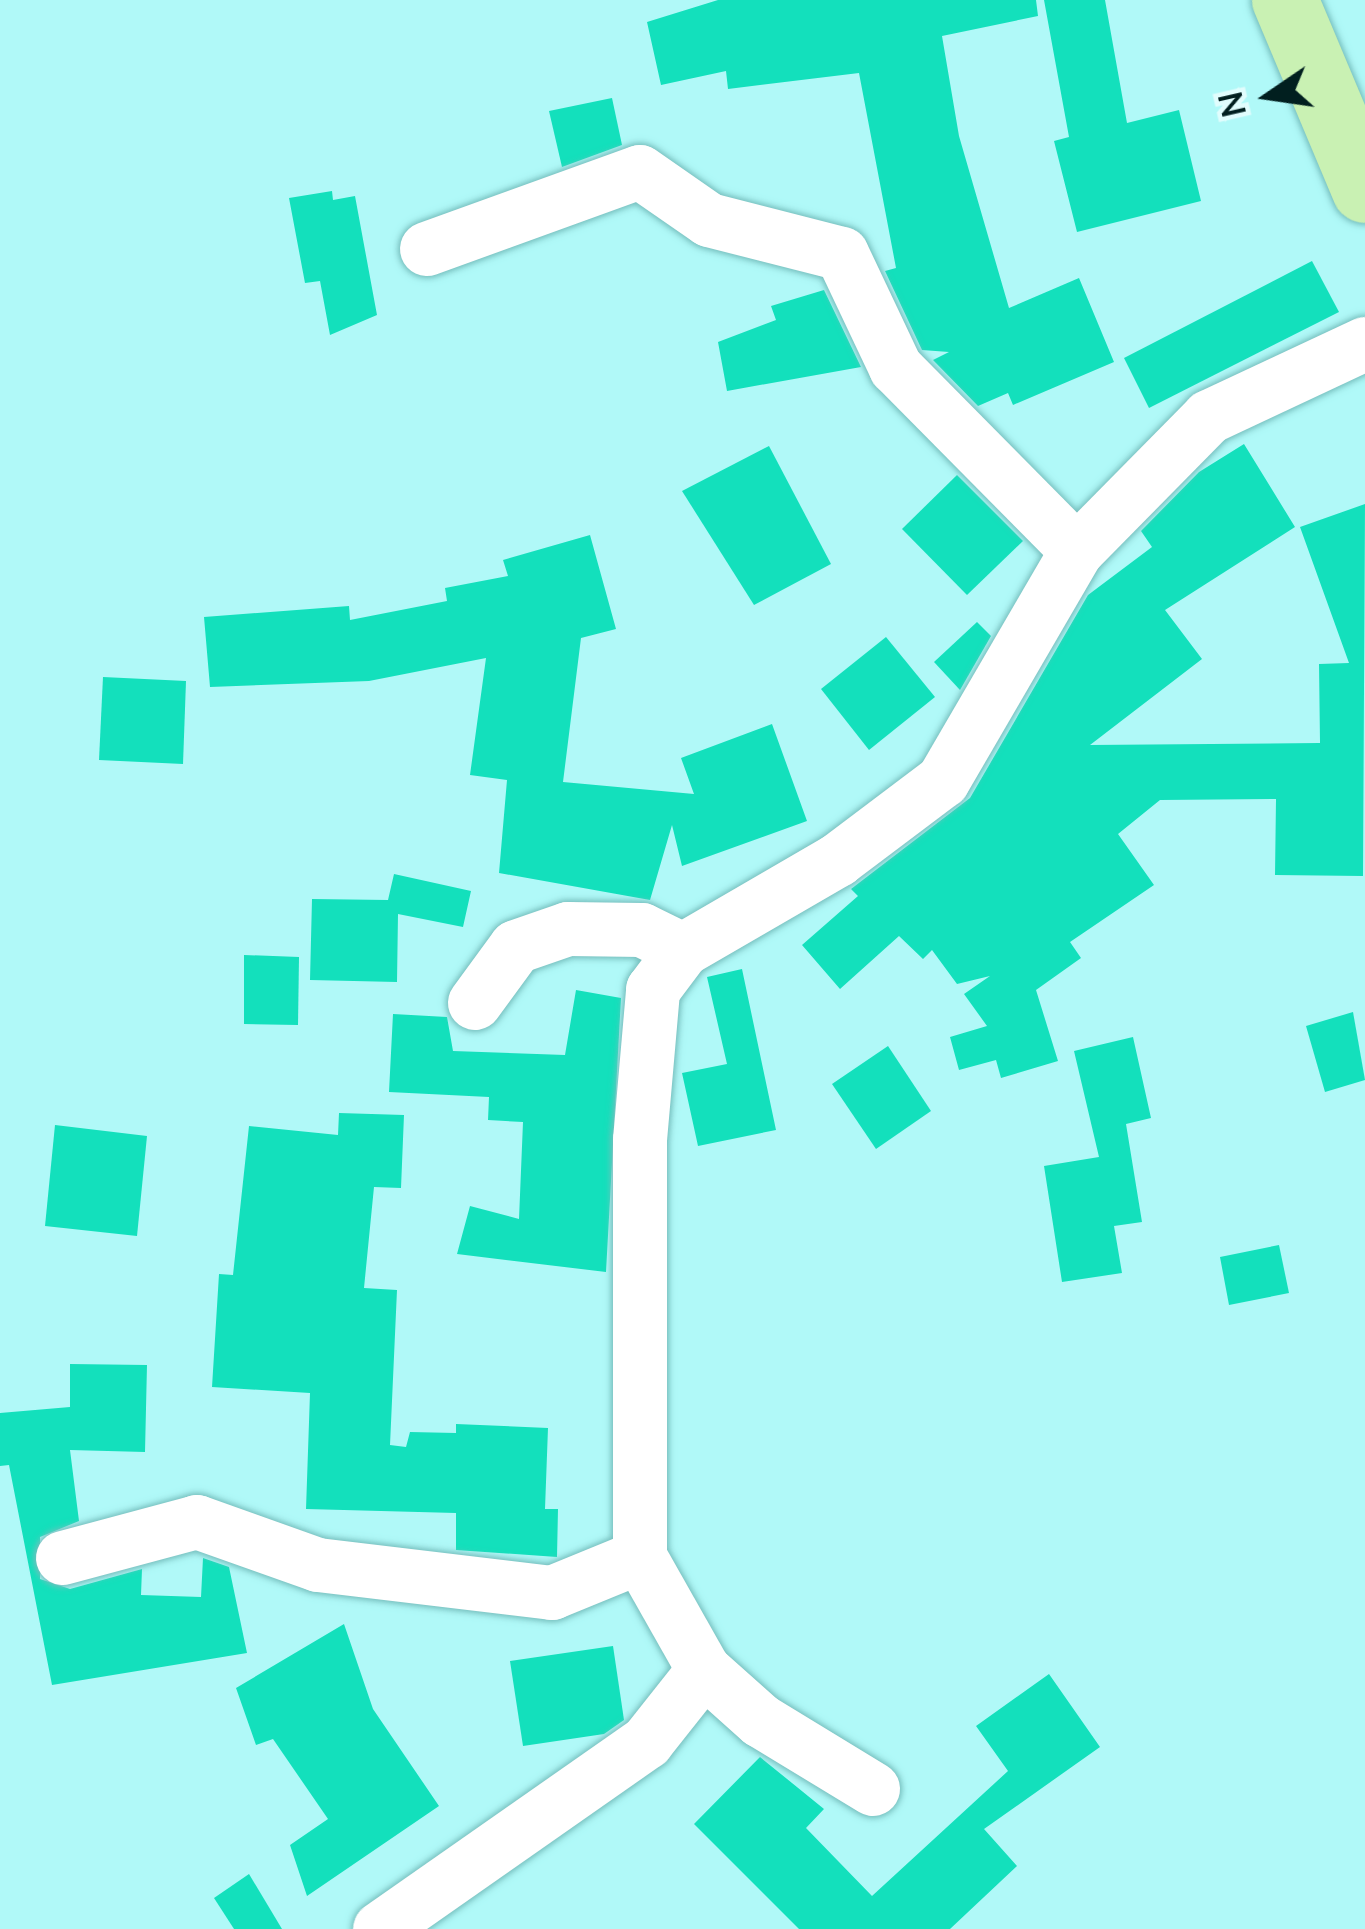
<!DOCTYPE html>
<html>
<head>
<meta charset="utf-8">
<style>
	body { margin:0 }
	#map { position:relative; width:1365px; height:1929px; overflow:hidden; background:#b0f9f8; font-family:"Nunito Sans",sans-serif }
	div>[style] { position:absolute }
	.building>* { inset:0; background:#13e0bc }
	.roads { filter:drop-shadow(0 0 3px #76bebd) drop-shadow(0 0 3px #76bebd) }
	.minor>* { height:54px; margin:-27px; padding:0 27px; transform-origin:27px; border-radius:27px; background:#fff }
	.major>* { height:66px; margin:-33px; padding:0 33px; transform-origin:33px; border-radius:33px; background:#c9f1b3 }
	span { translate:-50% -50%; white-space:nowrap; text-align:center; line-height:1.15; -webkit-text-stroke:9px #e1fdfd; paint-order:stroke }
	.north { position:absolute; left:1209px; top:36px; width:120px; height:120px; -webkit-text-stroke:9px #e1fdfd; paint-order:stroke; rotate:257deg; font-size:33px; font-weight:700; line-height:48px; text-align:center; color:#011f1f }
	.north::after { content:''; display:block; margin:auto; width:42px; height:54px; background:#011f1f; clip-path:polygon(50% 0,100% 100%,50% 72%,0 100%) }
</style>
</head>
<body>
<div id="map">
	<div class="building">
		<div style="clip-path:polygon(718px 0,1036px 0,1038px 16px,942px 36px,959px 136px,1009px 308px,1079px 278px,1114px 362px,1013px 405px,1008px 393px,978px 406px,933px 360px,949px 352px,922px 350px,885px 271px,896px 268px,859px 73px,728px 89px,726px 71px,661px 85px,647px 22px)"></div>
		<div style="clip-path:polygon(1044px 0,1105px 0,1127px 123px,1179px 110px,1201px 201px,1077px 232px,1054px 141px,1069px 137px)"></div>
		<div style="clip-path:polygon(612px 98px,622px 145px,562px 167px,549px 111px)"></div>
		<div style="clip-path:polygon(332px 191px,333px 200px,355px 196px,377px 315px,330px 335px,320px 281px,305px 283px,289px 198px)"></div>
		<div style="clip-path:polygon(1312px 261px,1339px 312px,1149px 408px,1124px 358px)"></div>
		<div style="clip-path:polygon(824px 290px,861px 367px,727px 391px,718px 342px,776px 320px,771px 306px)"></div>
		<div style="clip-path:polygon(1244px 444px,1295px 527px,1165px 610px,1202px 659px,1090px 745px,1320px 743px,1319px 664px,1349px 663px,1300px 527px,1365px 504px,1363px 876px,1275px 875px,1276px 799px,1160px 800px,1118px 834px,1154px 885px,1070px 942px,1081px 958px,1036px 990px,1058px 1061px,1001px 1078px,996px 1060px,959px 1070px,950px 1037px,987px 1026px,964px 994px,990px 976px,957px 984px,932px 950px,923px 959px,899px 936px,840px 989px,802px 945px,858px 896px,851px 889px,970px 798px,1088px 595px,1152px 547px,1141px 531px,1199px 472px)"></div>
		<div style="clip-path:polygon(769px 446px,831px 564px,754px 605px,682px 491px)"></div>
		<div style="clip-path:polygon(957px 475px,1023px 541px,967px 595px,902px 529px)"></div>
		<div style="clip-path:polygon(590px 535px,616px 629px,581px 638px,563px 782px,694px 794px,681px 758px,772px 724px,807px 821px,682px 866px,672px 825px,650px 900px,499px 873px,507px 780px,470px 775px,486px 658px,369px 681px,210px 687px,204px 617px,349px 606px,350px 620px,447px 601px,445px 588px,508px 576px,503px 560px)"></div>
		<div style="clip-path:polygon(977px 622px,991px 636px,960px 690px,934px 662px)"></div>
		<div style="clip-path:polygon(886px 637px,935px 697px,869px 750px,821px 689px)"></div>
		<div style="clip-path:polygon(103px 677px,186px 681px,183px 764px,99px 760px)"></div>
		<div style="clip-path:polygon(394px 874px,471px 891px,463px 927px,398px 914px,397px 982px,310px 980px,312px 899px,388px 900px)"></div>
		<div style="clip-path:polygon(244px 955px,299px 957px,298px 1025px,244px 1024px)"></div>
		<div style="clip-path:polygon(742px 969px,776px 1130px,698px 1146px,682px 1073px,727px 1064px,707px 977px)"></div>
		<div style="clip-path:polygon(576px 990px,621px 998px,606px 1272px,457px 1254px,470px 1206px,519px 1219px,523px 1122px,488px 1120px,489px 1097px,389px 1092px,393px 1014px,447px 1017px,453px 1051px,565px 1055px)"></div>
		<div style="clip-path:polygon(1353px 1012px,1365px 1080px,1325px 1092px,1306px 1026px)"></div>
		<div style="clip-path:polygon(1133px 1037px,1151px 1118px,1126px 1124px,1142px 1222px,1114px 1226px,1122px 1273px,1062px 1282px,1044px 1166px,1099px 1157px,1074px 1051px)"></div>
		<div style="clip-path:polygon(888px 1046px,931px 1111px,876px 1149px,832px 1084px)"></div>
		<div style="clip-path:polygon(339px 1113px,404px 1115px,401px 1188px,374px 1187px,364px 1288px,397px 1290px,390px 1445px,406px 1447px,410px 1432px,456px 1433px,456px 1424px,548px 1428px,545px 1509px,558px 1509px,557px 1557px,456px 1550px,456px 1513px,306px 1509px,310px 1393px,212px 1387px,219px 1274px,233px 1275px,249px 1126px,338px 1135px)"></div>
		<div style="clip-path:polygon(55px 1125px,147px 1136px,137px 1236px,45px 1226px)"></div>
		<div style="clip-path:polygon(1279px 1245px,1289px 1293px,1229px 1305px,1220px 1257px)"></div>
		<div style="clip-path:polygon(70px 1364px,147px 1365px,145px 1452px,70px 1450px,79px 1521px,40px 1537px,40px 1579px,70px 1589px,142px 1569px,141px 1595px,201px 1597px,203px 1558px,229px 1567px,247px 1653px,52px 1685px,9px 1465px,0 1466px,0 1413px,70px 1407px)"></div>
		<div style="clip-path:polygon(344px 1624px,373px 1709px,439px 1806px,307px 1896px,290px 1845px,328px 1819px,273px 1739px,256px 1745px,236px 1688px)"></div>
		<div style="clip-path:polygon(613px 1646px,624px 1720px,604px 1734px,523px 1746px,510px 1661px)"></div>
		<div style="clip-path:polygon(1049px 1674px,1100px 1747px,984px 1829px,1017px 1866px,950px 1929px,799px 1929px,694px 1824px,760px 1757px,824px 1809px,806px 1828px,872px 1896px,1008px 1771px,976px 1726px)"></div>
		<div style="clip-path:polygon(249px 1874px,282px 1929px,234px 1929px,214px 1898px)"></div>
	</div>
	<div class="roads">
		<div class="minor">
			<div style="left:427px;top:249px;width:226px;rotate:-19.9deg"></div>
			<div style="left:640px;top:172px;width:84px;rotate:34.8deg"></div>
			<div style="left:709px;top:220px;width:137px;rotate:14.3deg"></div>
			<div style="left:842px;top:254px;width:126px;rotate:64.7deg"></div>
			<div style="left:896px;top:368px;width:257px;rotate:45.3deg"></div>
			<div style="left:475px;top:1003px;width:69px;rotate:-53.8deg"></div>
			<div style="left:516px;top:947px;width:55px;rotate:-19.1deg"></div>
			<div style="left:568px;top:929px;width:74px;rotate:0.8deg"></div>
			<div style="left:642px;top:930px;width:46px;rotate:26deg"></div>
			<div style="left:63px;top:1558px;width:139px;rotate:-15deg"></div>
			<div style="left:197px;top:1522px;width:128px;rotate:19.6deg"></div>
			<div style="left:318px;top:1565px;width:236px;rotate:6.8deg"></div>
			<div style="left:552px;top:1593px;width:95px;rotate:-22.2deg"></div>
			<div style="left:873px;top:1789px;width:131px;rotate:-148.7deg"></div>
			<div style="left:761px;top:1721px;width:76px;rotate:-138.2deg"></div>
			<div style="left:704px;top:1670px;width:130px;rotate:-119.5deg"></div>
			<div style="left:640px;top:1557px;width:417px;rotate:-90deg"></div>
			<div style="left:640px;top:1140px;width:151px;rotate:-85deg"></div>
			<div style="left:653px;top:990px;width:50px;rotate:-53.1deg"></div>
			<div style="left:683px;top:950px;width:179px;rotate:-30.1deg"></div>
			<div style="left:838px;top:860px;width:131px;rotate:-37deg"></div>
			<div style="left:943px;top:781px;width:266px;rotate:-59.8deg"></div>
			<div style="left:1077px;top:551px;width:188px;rotate:-45.4deg"></div>
			<div style="left:1209px;top:417px;width:172px;rotate:-25.1deg"></div>
			<div style="left:380px;top:1929px;width:326px;rotate:-35deg"></div>
			<div style="left:647px;top:1742px;width:92px;rotate:-51.6deg"></div>
		</div>
		<div class="major">
			<div style="left:1285px;top:0;width:206px;rotate:67.2deg"></div>
		</div>
	</div>
	<div class="north">N</div>
</div>
</body>
</html>
